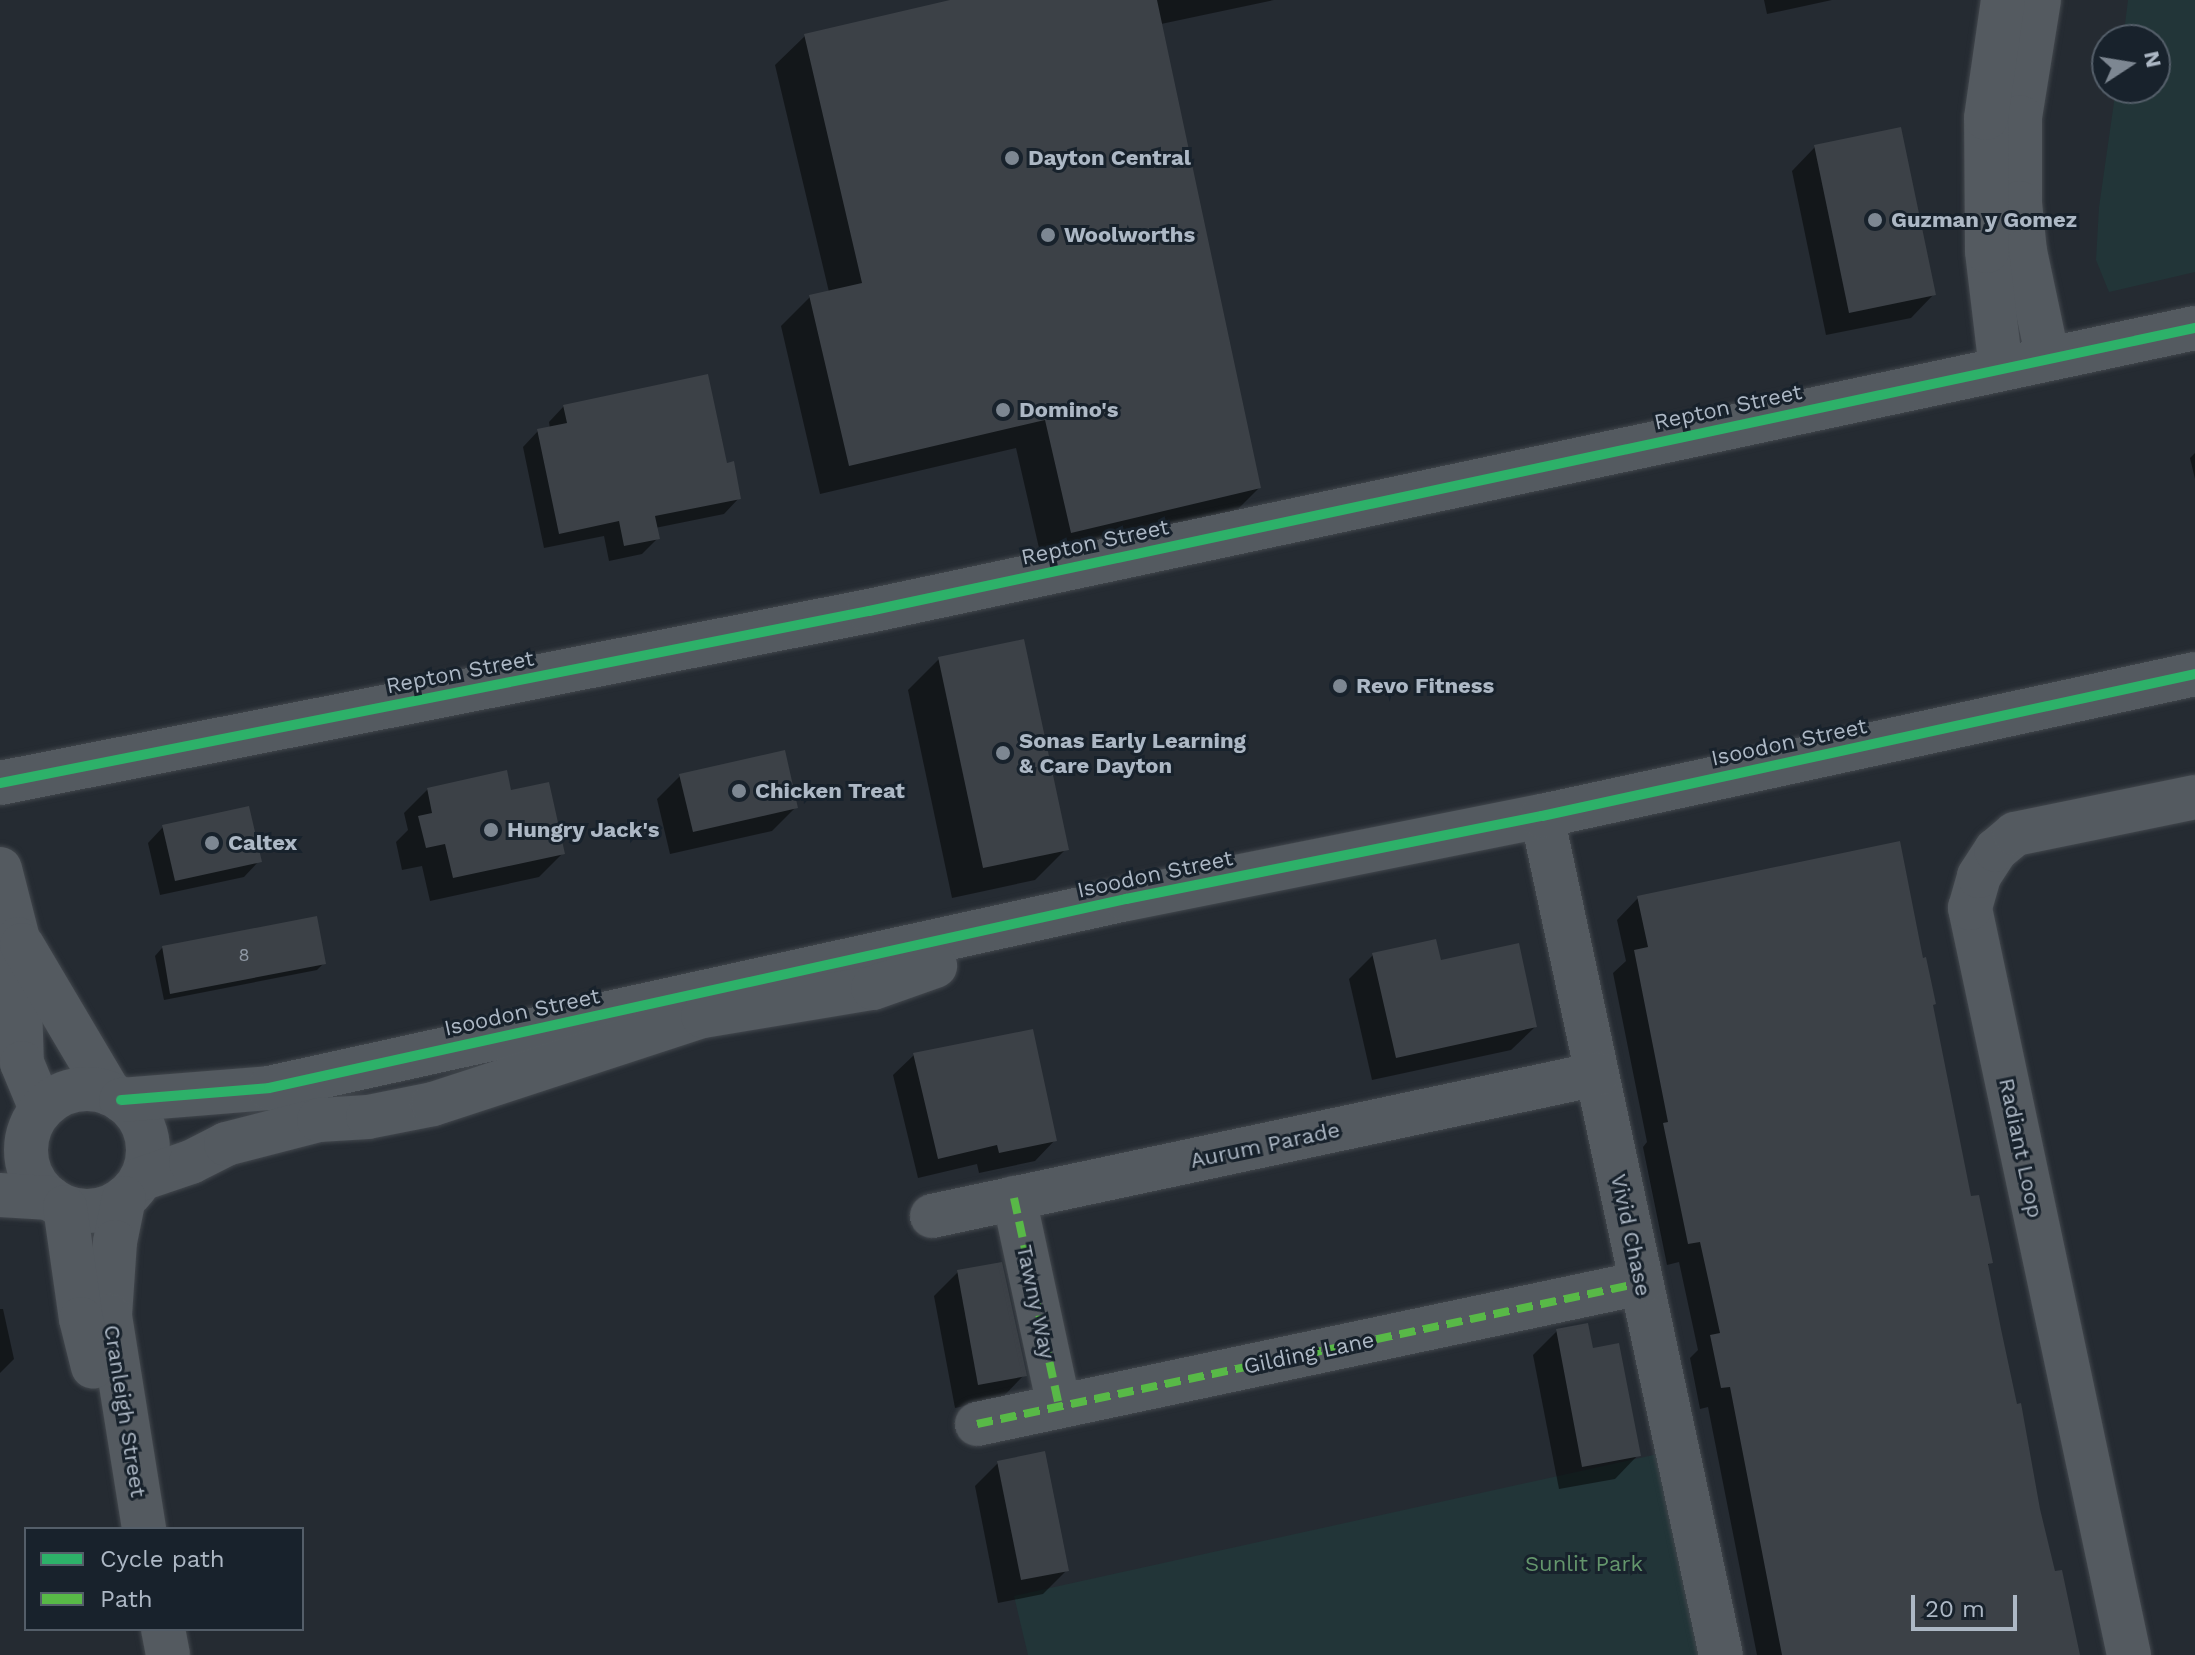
<!DOCTYPE html>
<html>
<head>
<meta charset="utf-8">
<style>
	body { margin:0 }
	#map { position:relative; width:2195px; height:1655px; overflow:hidden; background:#252b32; font-family:"Work Sans",sans-serif }
	div>[style] { position:absolute }
	.green>* { inset:0; background:#223538 }
	.shadow>* { inset:0; background:#0007 }
	.building>* { inset:0; background:#3c4147 }
	.roads { filter:drop-shadow(0 0 2px #42474d) drop-shadow(0 0 2px #42474d) }
	.minor>* { height:44px; margin:-22px; padding:0 22px; transform-origin:22px; border-radius:22px; background:#545a60 }
	.minor>.ring { margin:-22px; padding:0; box-sizing:content-box; background:none; border:44px solid #545a60; border-radius:50% }
	.quiet>* { height:8px; margin-top:-4px; transform-origin:0; background:repeating-linear-gradient(90deg,#58b947 0 16px,transparent 0 24px) }
	.cycleway>* { height:10px; margin:-5px; padding:0 5px; transform-origin:5px; border-radius:5px; background:#2db169 }
	.dots>* { width:22px; height:22px; translate:-50% -50%; box-sizing:border-box; border:4px solid #18222c; border-radius:50% }
	span { translate:-50% -50%; white-space:nowrap; text-align:center; line-height:1.15; -webkit-text-stroke:6px #18222c; paint-order:stroke }
	.number-label { font-size:18px; color:#919aa6 }
	.number-label span { -webkit-text-stroke-width:0 }
	.poi-label { font-size:22px; color:#adb8c5; font-weight:700 }
	.left { translate:0 -50%; text-align:left }
	.street-label { font-size:22px; color:#adb8c5 }
	.park-label { font-size:22px; color:#64966c }
	.legend { position:absolute; left:24px; top:1527px; width:280px; height:104px; box-sizing:border-box; background:#18222c; border:2px solid #545e69; margin:0; padding:10px 14px; list-style:none; font-size:24px; color:#adb8c5 }
	.legend li { display:flex; align-items:center; gap:16px; height:40px }
	.legend b { width:40px; border:2px solid #545e69 }
	.north { position:absolute; left:2091px; top:24px; width:80px; height:80px; box-sizing:border-box; background:#18222c; border:2px solid #545e69; border-radius:50%; rotate:78deg; font-size:22px; font-weight:700; line-height:32px; text-align:center; color:#adb8c5 }
	.north::after { content:''; display:block; margin:auto; width:28px; height:36px; background:#7d8792; clip-path:polygon(50% 0,100% 100%,50% 72%,0 100%) }
	.scale { position:absolute; left:1911px; top:1595px; width:106px; height:36px; box-sizing:border-box; border:4px solid #adb8c5; border-top:0; padding-left:10px; font-size:24px; line-height:28px; white-space:nowrap; color:#adb8c5; -webkit-text-stroke:6px #18222c; paint-order:stroke }
</style>
</head>
<body>
<div id="map">
	<div class="green">
		<div style="clip-path:polygon(2128px 0,2195px 0,2195px 272px,2109px 292px,2096px 260px,2099px 207px,2116px 88px,2155px 88px,2155px 40px,2123px 40px)"></div>
		<div style="clip-path:polygon(1658px 1454px,1701px 1655px,1028px 1655px,1014px 1596px)"></div>
	</div>
	<div class="shadow">
		<div style="clip-path:polygon(959px 0,1274px 0,1161px 24px,1259px 488px,1230px 517px,1042px 561px,1016px 448px,820px 494px,781px 326px,810px 297px,829px 292px,775px 65px,805px 36px)"></div>
		<div style="clip-path:polygon(1764px 0,1832px 0,1767px 14px)"></div>
		<div style="clip-path:polygon(1815px 147px,1934px 294px,1911px 318px,1826px 335px,1792px 171px)"></div>
		<div style="clip-path:polygon(564px 406px,725px 465px,739px 498px,724px 514px,655px 528px,658px 538px,642px 554px,609px 561px,604px 536px,544px 548px,523px 447px,538px 431px,550px 429px,549px 422px)"></div>
		<div style="clip-path:polygon(2195px 453px,2195px 479px,2190px 458px)"></div>
		<div style="clip-path:polygon(939px 659px,1066px 849px,1035px 880px,952px 898px,908px 690px)"></div>
		<div style="clip-path:polygon(680px 776px,796px 807px,772px 831px,670px 854px,657px 799px)"></div>
		<div style="clip-path:polygon(428px 789px,509px 792px,562px 854px,539px 877px,430px 901px,422px 866px,402px 870px,396px 842px,408px 830px,404px 813px)"></div>
		<div style="clip-path:polygon(163px 827px,259px 861px,244px 877px,160px 895px,148px 843px)"></div>
		<div style="clip-path:polygon(1638px 898px,1931px 1006px,1969px 1199px,1991px 1262px,1987px 1266px,2038px 1509px,2075px 1655px,1757px 1655px,1708px 1407px,1700px 1409px,1690px 1358px,1698px 1350px,1679px 1262px,1667px 1265px,1643px 1147px,1647px 1142px,1613px 973px,1626px 961px,1617px 920px)"></div>
		<div style="clip-path:polygon(162px 948px,324px 963px,317px 970px,164px 1000px,155px 956px)"></div>
		<div style="clip-path:polygon(1373px 955px,1535px 1027px,1511px 1050px,1372px 1080px,1349px 979px)"></div>
		<div style="clip-path:polygon(914px 1055px,1055px 1140px,1035px 1161px,979px 1173px,977px 1164px,918px 1178px,893px 1075px)"></div>
		<div style="clip-path:polygon(958px 1272px,1024px 1375px,1001px 1399px,955px 1408px,934px 1296px)"></div>
		<div style="clip-path:polygon(0 1309px,3px 1309px,14px 1359px,0 1373px)"></div>
		<div style="clip-path:polygon(1557px 1331px,1591px 1350px,1638px 1455px,1615px 1479px,1559px 1489px,1533px 1355px)"></div>
		<div style="clip-path:polygon(998px 1463px,1067px 1570px,1043px 1594px,998px 1603px,975px 1486px)"></div>
	</div>
	<div class="building">
		<div style="clip-path:polygon(950px 0,1157px 0,1261px 488px,1071px 533px,1045px 420px,849px 466px,809px 295px,862px 283px,804px 34px)"></div>
		<div style="clip-path:polygon(1901px 127px,1936px 295px,1849px 313px,1814px 145px)"></div>
		<div style="clip-path:polygon(708px 374px,727px 463px,734px 461px,741px 499px,655px 516px,660px 539px,624px 546px,619px 521px,559px 534px,537px 429px,567px 423px,563px 405px)"></div>
		<div style="clip-path:polygon(1024px 639px,1069px 850px,983px 868px,938px 657px)"></div>
		<div style="clip-path:polygon(785px 750px,798px 808px,693px 832px,679px 774px)"></div>
		<div style="clip-path:polygon(507px 770px,511px 790px,549px 782px,565px 854px,453px 878px,445px 844px,426px 848px,418px 816px,432px 813px,427px 788px)"></div>
		<div style="clip-path:polygon(249px 806px,262px 862px,175px 881px,162px 825px)"></div>
		<div style="clip-path:polygon(1900px 841px,1923px 958px,1926px 957px,1936px 1004px,1933px 1005px,1971px 1196px,1979px 1195px,1993px 1263px,1988px 1264px,2001px 1329px,2017px 1404px,2021px 1403px,2040px 1509px,2055px 1571px,2062px 1570px,2080px 1655px,1782px 1655px,1730px 1387px,1721px 1388px,1710px 1335px,1720px 1333px,1700px 1242px,1688px 1244px,1663px 1123px,1668px 1122px,1634px 950px,1648px 947px,1637px 896px)"></div>
		<div style="clip-path:polygon(317px 916px,326px 964px,170px 994px,162px 946px)"></div>
		<div style="clip-path:polygon(1436px 939px,1441px 960px,1519px 943px,1537px 1027px,1396px 1058px,1372px 953px)"></div>
		<div style="clip-path:polygon(1033px 1029px,1057px 1141px,999px 1153px,997px 1145px,938px 1159px,913px 1053px)"></div>
		<div style="clip-path:polygon(1002px 1262px,1027px 1376px,978px 1385px,957px 1270px)"></div>
		<div style="clip-path:polygon(1588px 1323px,1593px 1348px,1619px 1343px,1641px 1456px,1582px 1467px,1556px 1329px)"></div>
		<div style="clip-path:polygon(1045px 1451px,1069px 1571px,1021px 1580px,997px 1461px)"></div>
	</div>
	<div class="roads">
		<div class="minor">
			<div style="left:2039px;top:0;width:119px;rotate:99.2deg"></div>
			<div style="left:2020px;top:117px;width:86px;rotate:90deg"></div>
			<div style="left:2020px;top:203px;width:48px;rotate:84.1deg"></div>
			<div style="left:2025px;top:251px;width:110px;rotate:78deg"></div>
			<div style="left:2001px;top:369px;width:119px;rotate:-96.8deg"></div>
			<div style="left:1987px;top:251px;width:133px;rotate:-90.4deg"></div>
			<div style="left:1986px;top:118px;width:119px;rotate:-81.8deg"></div>
			<div style="left:0;top:783px;width:886px;rotate:-11.2deg"></div>
			<div style="left:869px;top:611px;width:1356px;rotate:-12.05deg"></div>
			<div style="left:1542px;top:816px;width:858px;rotate:77.96deg"></div>
			<div style="left:0;top:869px;width:72px;rotate:75.6deg"></div>
			<div style="left:18px;top:939px;width:124px;rotate:88.2deg"></div>
			<div style="left:22px;top:1063px;width:50px;rotate:67.6deg"></div>
			<div style="left:22px;top:945px;width:173px;rotate:59.4deg"></div>
			<div class="ring" style="left:26px;top:1089px;width:78px;height:78px"></div>
			<div style="left:121px;top:1100px;width:148px;rotate:-4.6deg"></div>
			<div style="left:269px;top:1088px;width:878px;rotate:-12.44deg"></div>
			<div style="left:1126px;top:899px;width:424px;rotate:-11.3deg"></div>
			<div style="left:1542px;top:816px;width:668px;rotate:-12.27deg"></div>
			<div style="left:141px;top:1179px;width:53px;rotate:-18.8deg"></div>
			<div style="left:191px;top:1162px;width:39px;rotate:-27deg"></div>
			<div style="left:226px;top:1144px;width:96px;rotate:-14.5deg"></div>
			<div style="left:319px;top:1120px;width:49px;rotate:-3.5deg"></div>
			<div style="left:368px;top:1117px;width:66px;rotate:-11.3deg"></div>
			<div style="left:433px;top:1104px;width:284px;rotate:-18.1deg"></div>
			<div style="left:703px;top:1016px;width:172px;rotate:-9.4deg"></div>
			<div style="left:873px;top:988px;width:66px;rotate:-19.5deg"></div>
			<div style="left:0;top:1195px;width:50px;rotate:3.4deg"></div>
			<div style="left:124px;top:1198px;width:45px;rotate:101.6deg"></div>
			<div style="left:115px;top:1242px;width:74px;rotate:93.9deg"></div>
			<div style="left:110px;top:1316px;width:216px;rotate:80.9deg"></div>
			<div style="left:1014px;top:1198px;width:213px;rotate:77.8deg"></div>
			<div style="left:65px;top:1207px;width:113px;rotate:81.9deg"></div>
			<div style="left:81px;top:1319px;width:49px;rotate:76deg"></div>
			<div style="left:932px;top:1216px;width:680px;rotate:-12.05deg"></div>
			<div style="left:977px;top:1424px;width:679px;rotate:-11.99deg"></div>
			<div style="left:163px;top:1629px;width:26px;rotate:79deg"></div>
			<div style="left:2129px;top:1655px;width:764px;rotate:-102.02deg"></div>
			<div style="left:1970px;top:908px;width:33px;rotate:-74deg"></div>
			<div style="left:1979px;top:876px;width:31px;rotate:-57deg"></div>
			<div style="left:1996px;top:850px;width:25px;rotate:-40deg"></div>
			<div style="left:2015px;top:834px;width:184px;rotate:-11.6deg"></div>
		</div>
	</div>
	<div class="quiet">
		<div style="left:1014px;top:1198px;width:213px;rotate:77.8deg"></div>
		<div style="left:977px;top:1424px;width:679px;rotate:-11.99deg"></div>
	</div>
	<div class="cycleway">
		<div style="left:0;top:783px;width:886px;rotate:-11.2deg"></div>
		<div style="left:869px;top:611px;width:1356px;rotate:-12.05deg"></div>
		<div style="left:121px;top:1100px;width:148px;rotate:-4.6deg"></div>
		<div style="left:269px;top:1088px;width:878px;rotate:-12.44deg"></div>
		<div style="left:1126px;top:899px;width:424px;rotate:-11.3deg"></div>
		<div style="left:1542px;top:816px;width:668px;rotate:-12.27deg"></div>
	</div>
	<div class="dots">
		<div style="left:1012px;top:158px;background:#7d8792"></div>
		<div style="left:1875px;top:220px;background:#7d8792"></div>
		<div style="left:1048px;top:235px;background:#7d8792"></div>
		<div style="left:1003px;top:410px;background:#7d8792"></div>
		<div style="left:1340px;top:686px;background:#7d8792"></div>
		<div style="left:1003px;top:753px;background:#7d8792"></div>
		<div style="left:739px;top:791px;background:#7d8792"></div>
		<div style="left:491px;top:830px;background:#7d8792"></div>
		<div style="left:212px;top:843px;background:#7d8792"></div>
	</div>
	<div class="number-label">
		<span style="left:244px;top:955px">8</span>
	</div>
	<div class="poi-label">
		<span class="left" style="left:1028px;top:158px">Dayton Central</span>
		<span class="left" style="left:1891px;top:220px">Guzman y Gomez</span>
		<span class="left" style="left:1064px;top:235px">Woolworths</span>
		<span class="left" style="left:1019px;top:410px">Domino's</span>
		<span class="left" style="left:1356px;top:686px">Revo Fitness</span>
		<span class="left" style="left:1019px;top:753px">Sonas Early Learning<br>&amp; Care Dayton</span>
		<span class="left" style="left:755px;top:791px">Chicken Treat</span>
		<span class="left" style="left:507px;top:830px">Hungry Jack's</span>
		<span class="left" style="left:228px;top:843px">Caltex</span>
	</div>
	<div class="street-label">
		<span style="left:1728px;top:407px;rotate:-12deg">Repton Street</span>
		<span style="left:1095px;top:542px;rotate:-12deg">Repton Street</span>
		<span style="left:460px;top:672px;rotate:-11deg">Repton Street</span>
		<span style="left:1789px;top:742px;rotate:-12deg">Isoodon Street</span>
		<span style="left:1155px;top:874px;rotate:-12deg">Isoodon Street</span>
		<span style="left:522px;top:1012px;rotate:-12deg">Isoodon Street</span>
		<span style="left:1265px;top:1145px;rotate:-12deg">Aurum Parade</span>
		<span style="left:2021px;top:1148px;rotate:78deg">Radiant Loop</span>
		<span style="left:1631px;top:1235px;rotate:78deg">Vivid Chase</span>
		<span style="left:1036px;top:1302px;rotate:78deg">Tawny Way</span>
		<span style="left:1309px;top:1353px;rotate:-12deg">Gilding Lane</span>
		<span style="left:125px;top:1411px;rotate:81deg">Cranleigh Street</span>
	</div>
	<div class="park-label">
		<span style="left:1584px;top:1564px">Sunlit Park</span>
	</div>
	<ul class="legend">
	<li><b style="height:10px;background:#2db169"></b>Cycle path</li>
	<li><b style="height:10px;background:#58b947"></b>Path</li>
	</ul>
	<div class="north">N</div>
	<div class="scale">20 m</div>
</div>
</body>
</html>
